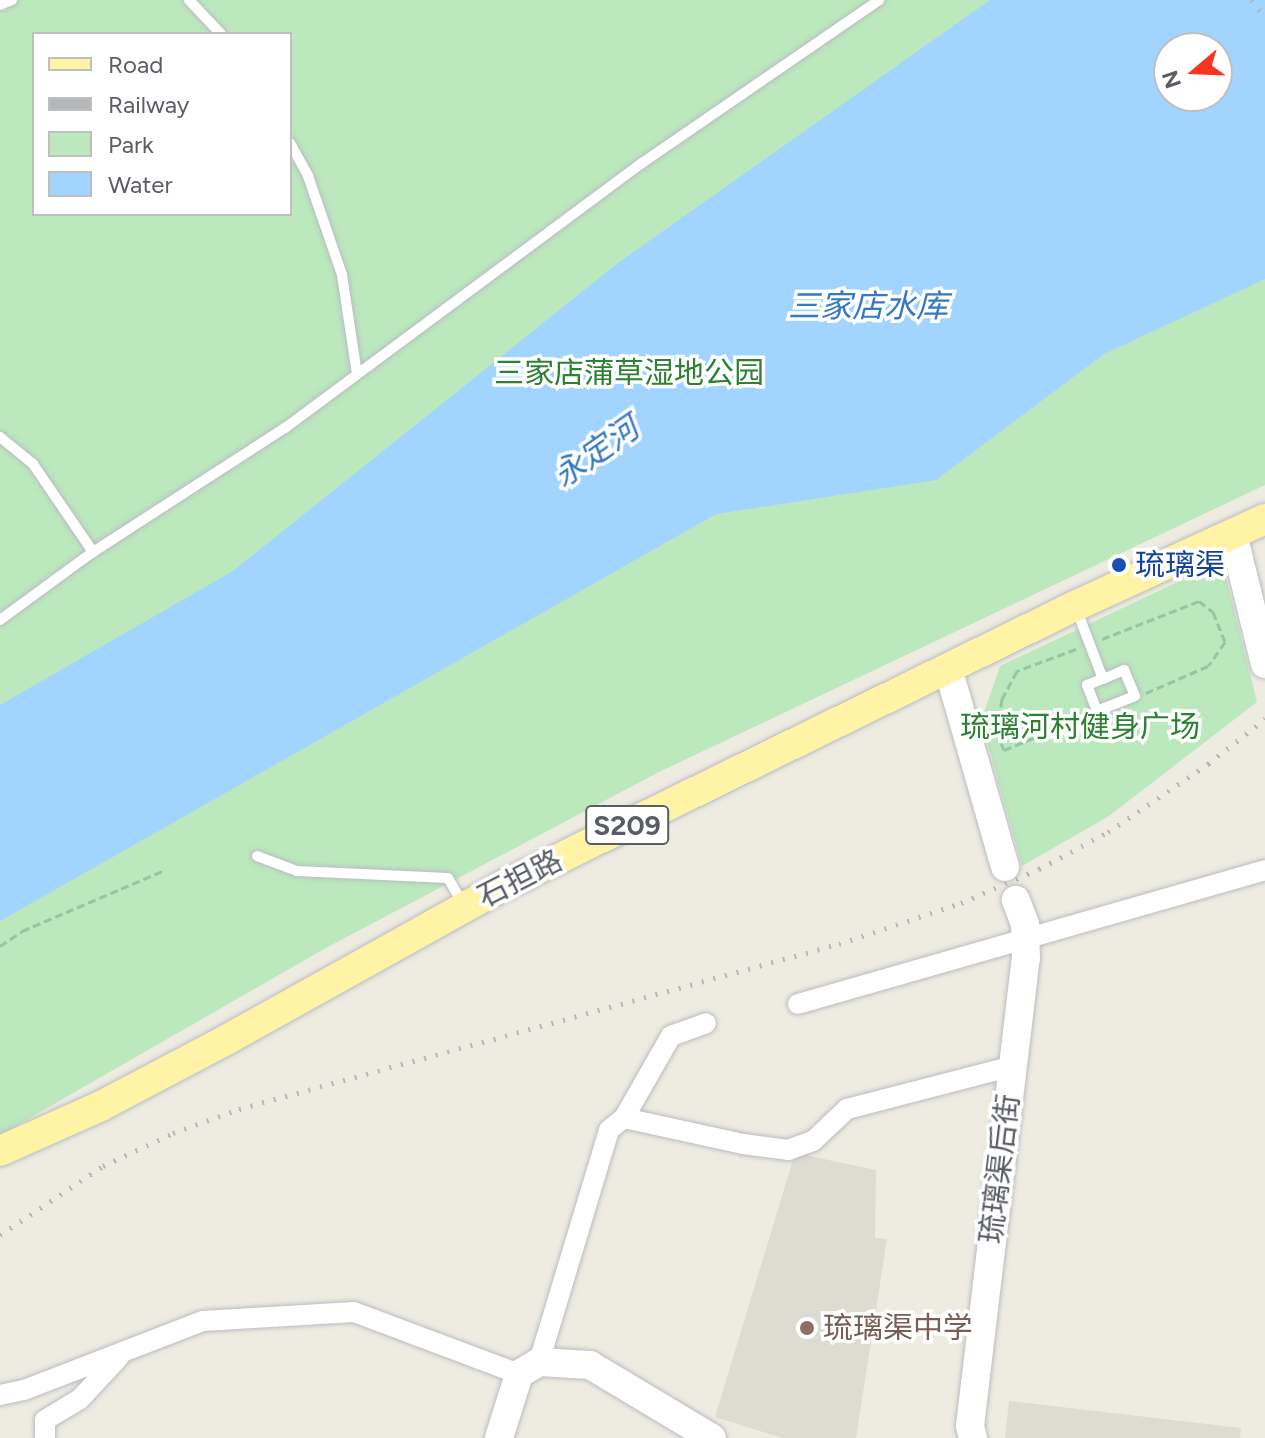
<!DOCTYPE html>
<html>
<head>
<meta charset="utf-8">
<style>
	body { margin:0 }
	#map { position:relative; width:1265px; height:1438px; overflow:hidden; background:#eeece1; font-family:Figtree,"Noto Sans SC",sans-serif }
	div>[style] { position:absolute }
	.education>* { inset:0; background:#dedbd0 }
	.green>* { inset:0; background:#bbe8bd }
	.water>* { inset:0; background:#a1d4ff }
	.path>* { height:3px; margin-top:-1.5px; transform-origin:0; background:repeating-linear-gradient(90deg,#92c7a3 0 8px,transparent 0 12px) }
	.roads { filter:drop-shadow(0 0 2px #babcc2) drop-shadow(0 0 2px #babcc2) }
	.lane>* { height:10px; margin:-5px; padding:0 5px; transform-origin:5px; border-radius:5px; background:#fff }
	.street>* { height:20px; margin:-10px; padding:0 10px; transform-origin:10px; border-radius:10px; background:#fff }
	.secondary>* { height:28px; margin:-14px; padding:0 14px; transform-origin:14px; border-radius:14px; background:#fff }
	.primary>* { height:30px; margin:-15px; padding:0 15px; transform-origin:15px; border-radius:15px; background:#fff3a6 }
	.rail>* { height:5px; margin-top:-2.5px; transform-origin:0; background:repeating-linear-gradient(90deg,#b5b6b7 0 2px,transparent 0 12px) }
	.dots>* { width:22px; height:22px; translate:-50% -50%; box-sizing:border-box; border:4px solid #fff; border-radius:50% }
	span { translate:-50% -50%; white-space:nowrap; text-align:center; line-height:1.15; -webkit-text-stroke:7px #fff; paint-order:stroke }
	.shield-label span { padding:2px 6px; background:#fff; border:2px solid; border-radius:6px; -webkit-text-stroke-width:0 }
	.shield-label { font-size:28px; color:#5a5e64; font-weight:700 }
	.park-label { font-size:30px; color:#2c8232 }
	.transit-label { font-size:30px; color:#164399 }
	.left { translate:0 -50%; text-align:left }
	.street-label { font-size:30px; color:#5a5e64 }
	.education-label { font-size:30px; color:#785e54 }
	.water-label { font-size:32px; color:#3778c4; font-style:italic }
	.legend { position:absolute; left:32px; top:32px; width:260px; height:184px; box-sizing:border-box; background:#fff; border:2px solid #bdbfc1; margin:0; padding:10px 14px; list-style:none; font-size:24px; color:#5a5e64 }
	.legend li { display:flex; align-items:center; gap:16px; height:40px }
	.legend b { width:40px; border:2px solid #bdbfc1 }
	.north { position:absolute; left:1153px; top:32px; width:80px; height:80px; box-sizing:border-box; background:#fff; border:2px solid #bdbfc1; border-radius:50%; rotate:251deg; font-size:22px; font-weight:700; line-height:32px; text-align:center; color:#5a5e64 }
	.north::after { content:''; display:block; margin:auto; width:28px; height:36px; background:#f8351e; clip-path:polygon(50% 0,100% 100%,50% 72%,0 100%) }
</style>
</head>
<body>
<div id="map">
	<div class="education">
		<div style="clip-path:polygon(795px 1153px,876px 1170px,875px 1238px,887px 1239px,856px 1438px,782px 1438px,715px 1417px)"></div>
		<div style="clip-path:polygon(1009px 1401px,1241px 1428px,1240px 1438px,1005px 1438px)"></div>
	</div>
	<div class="green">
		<div style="clip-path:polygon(evenodd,0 0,1265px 0,1265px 485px,659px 772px,324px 949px,0 1135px,0 0,34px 34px,290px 34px,290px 214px,34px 214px,34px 34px,0 0,1169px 48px,1217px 48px,1217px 96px,1169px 96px,1169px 48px)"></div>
		<div style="clip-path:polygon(1222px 561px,1257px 702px,1109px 816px,1022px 866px,981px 721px,1000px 666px)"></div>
	</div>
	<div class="water">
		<div style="clip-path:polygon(evenodd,990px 0,1265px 0,1265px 279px,1104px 354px,936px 480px,716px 514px,0 921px,0 705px,233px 571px,618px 263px,990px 0,1169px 48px,1217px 48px,1217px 96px,1169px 96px,1169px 48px)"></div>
	</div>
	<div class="path">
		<div style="left:1102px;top:639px;width:104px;rotate:-21.4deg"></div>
		<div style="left:1199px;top:601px;width:18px;rotate:38deg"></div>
		<div style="left:1213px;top:612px;width:32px;rotate:68deg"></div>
		<div style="left:1225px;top:642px;width:29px;rotate:125deg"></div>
		<div style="left:1208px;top:666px;width:68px;rotate:156.5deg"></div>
		<div style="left:1076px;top:649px;width:63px;rotate:159.6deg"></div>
		<div style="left:1017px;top:671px;width:32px;rotate:118deg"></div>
		<div style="left:1002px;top:699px;width:33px;rotate:99deg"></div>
		<div style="left:997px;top:732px;width:19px;rotate:69deg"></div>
		<div style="left:1004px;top:750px;width:90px;rotate:-22.3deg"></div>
		<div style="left:0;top:946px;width:27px;rotate:-34deg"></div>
		<div style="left:22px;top:931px;width:155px;rotate:-23.1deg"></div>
	</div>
	<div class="roads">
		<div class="lane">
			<div style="left:189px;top:0;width:47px;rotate:46.7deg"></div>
			<div style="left:0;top:5px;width:13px;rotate:-23deg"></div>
			<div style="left:290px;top:143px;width:38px;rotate:61deg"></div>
			<div style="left:308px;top:176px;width:105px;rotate:71deg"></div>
			<div style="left:342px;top:275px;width:100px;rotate:81.4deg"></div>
			<div style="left:0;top:437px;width:43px;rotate:39.3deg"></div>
			<div style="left:33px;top:464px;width:107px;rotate:55.7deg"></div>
			<div style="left:1076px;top:608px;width:76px;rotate:69.2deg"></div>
			<div style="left:1103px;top:679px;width:23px;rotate:-23deg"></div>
			<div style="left:1124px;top:670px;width:28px;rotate:67deg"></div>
			<div style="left:1135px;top:696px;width:41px;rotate:158.5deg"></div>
			<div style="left:1097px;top:711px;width:28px;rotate:-111deg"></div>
			<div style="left:1087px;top:685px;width:17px;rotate:-21deg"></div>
			<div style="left:0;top:620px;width:115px;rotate:-36.2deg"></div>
			<div style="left:93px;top:552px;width:229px;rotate:-32.9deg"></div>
			<div style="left:285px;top:428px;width:445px;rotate:-36.6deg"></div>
			<div style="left:642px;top:163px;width:288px;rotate:-34.5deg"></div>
			<div style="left:257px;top:856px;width:43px;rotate:20.6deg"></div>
			<div style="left:297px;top:871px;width:151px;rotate:2.7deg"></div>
			<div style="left:448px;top:878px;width:32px;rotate:60deg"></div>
		</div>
		<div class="street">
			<div style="left:798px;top:1004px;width:486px;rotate:-16deg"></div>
			<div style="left:624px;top:1118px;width:95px;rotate:-60.2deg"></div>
			<div style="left:671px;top:1036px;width:37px;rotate:-20deg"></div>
			<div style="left:539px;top:1362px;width:242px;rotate:-73.2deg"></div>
			<div style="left:609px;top:1130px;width:19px;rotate:-39deg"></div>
			<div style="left:624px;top:1118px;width:122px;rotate:12.3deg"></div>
			<div style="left:743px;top:1144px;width:45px;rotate:7.6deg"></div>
			<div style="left:788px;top:1150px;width:27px;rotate:-20deg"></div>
			<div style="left:813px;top:1141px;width:47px;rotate:-43.3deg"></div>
			<div style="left:847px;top:1109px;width:171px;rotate:-14.5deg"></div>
			<div style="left:0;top:1395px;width:25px;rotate:-12deg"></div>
			<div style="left:24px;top:1390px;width:192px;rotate:-21.1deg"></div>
			<div style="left:203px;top:1321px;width:151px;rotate:-3.4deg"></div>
			<div style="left:354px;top:1312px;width:176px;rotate:20.6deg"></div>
			<div style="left:45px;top:1438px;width:18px;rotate:-90deg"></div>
			<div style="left:45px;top:1420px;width:41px;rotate:-31deg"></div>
			<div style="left:80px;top:1399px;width:57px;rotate:-47.1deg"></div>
		</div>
		<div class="secondary">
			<div style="left:1233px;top:534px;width:134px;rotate:76.2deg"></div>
			<div style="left:948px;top:668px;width:207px;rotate:74deg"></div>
			<div style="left:499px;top:1438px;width:67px;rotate:-72.6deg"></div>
			<div style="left:519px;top:1374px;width:23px;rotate:-31deg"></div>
			<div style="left:539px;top:1362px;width:51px;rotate:3.4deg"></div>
			<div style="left:590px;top:1365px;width:142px;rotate:30.9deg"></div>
			<div style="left:973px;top:1438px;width:12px;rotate:-104deg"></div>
			<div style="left:970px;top:1426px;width:471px;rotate:-83.2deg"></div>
			<div style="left:1026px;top:958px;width:34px;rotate:-92deg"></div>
			<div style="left:1025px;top:924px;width:26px;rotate:-111deg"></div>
		</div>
		<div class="primary">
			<div style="left:0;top:1151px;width:111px;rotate:-24deg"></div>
			<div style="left:101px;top:1106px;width:141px;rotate:-27.8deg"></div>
			<div style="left:226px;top:1040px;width:319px;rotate:-29.1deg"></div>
			<div style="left:505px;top:885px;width:635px;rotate:-26.08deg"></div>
			<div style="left:1075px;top:606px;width:209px;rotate:-24.6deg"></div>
		</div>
	</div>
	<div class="rail">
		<div style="left:1251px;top:0;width:23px;rotate:52deg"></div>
		<div style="left:0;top:1235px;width:124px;rotate:-33.8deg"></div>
		<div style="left:103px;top:1166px;width:77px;rotate:-25.2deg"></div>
		<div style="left:173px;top:1133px;width:70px;rotate:-20deg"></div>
		<div style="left:239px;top:1109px;width:622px;rotate:-15.38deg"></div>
		<div style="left:839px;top:944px;width:129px;rotate:-18.6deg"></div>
		<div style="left:961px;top:903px;width:85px;rotate:-23.6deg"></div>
		<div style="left:1039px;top:869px;width:78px;rotate:-28.2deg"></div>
		<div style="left:1108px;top:832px;width:121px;rotate:-34.2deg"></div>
		<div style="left:1208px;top:764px;width:73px;rotate:-38.3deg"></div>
	</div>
	<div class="dots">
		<div style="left:1119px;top:565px;background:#1a4fb4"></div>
		<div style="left:807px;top:1328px;background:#8d6e63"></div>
	</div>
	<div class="shield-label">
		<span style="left:627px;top:825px">S209</span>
	</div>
	<div class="park-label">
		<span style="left:629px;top:373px">三家店蒲草湿地公园</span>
		<span style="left:1080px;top:727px">琉璃河村健身广场</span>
	</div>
	<div class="transit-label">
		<span class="left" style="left:1135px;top:565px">琉璃渠</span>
	</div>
	<div class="street-label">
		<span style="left:520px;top:879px;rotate:-27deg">石担路</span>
		<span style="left:1000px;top:1169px;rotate:-83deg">琉璃渠后街</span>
	</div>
	<div class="education-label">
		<span class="left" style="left:823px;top:1328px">琉璃渠中学</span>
	</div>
	<div class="water-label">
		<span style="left:868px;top:306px">三家店水库</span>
		<span style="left:596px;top:452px;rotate:-35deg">永定河</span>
	</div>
	<ul class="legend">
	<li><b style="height:10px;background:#fff3a6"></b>Road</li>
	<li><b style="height:10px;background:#b5b6b7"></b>Railway</li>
	<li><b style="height:22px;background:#bbe8bd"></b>Park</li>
	<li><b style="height:22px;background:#a1d4ff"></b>Water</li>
	</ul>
	<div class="north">N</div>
</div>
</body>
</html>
